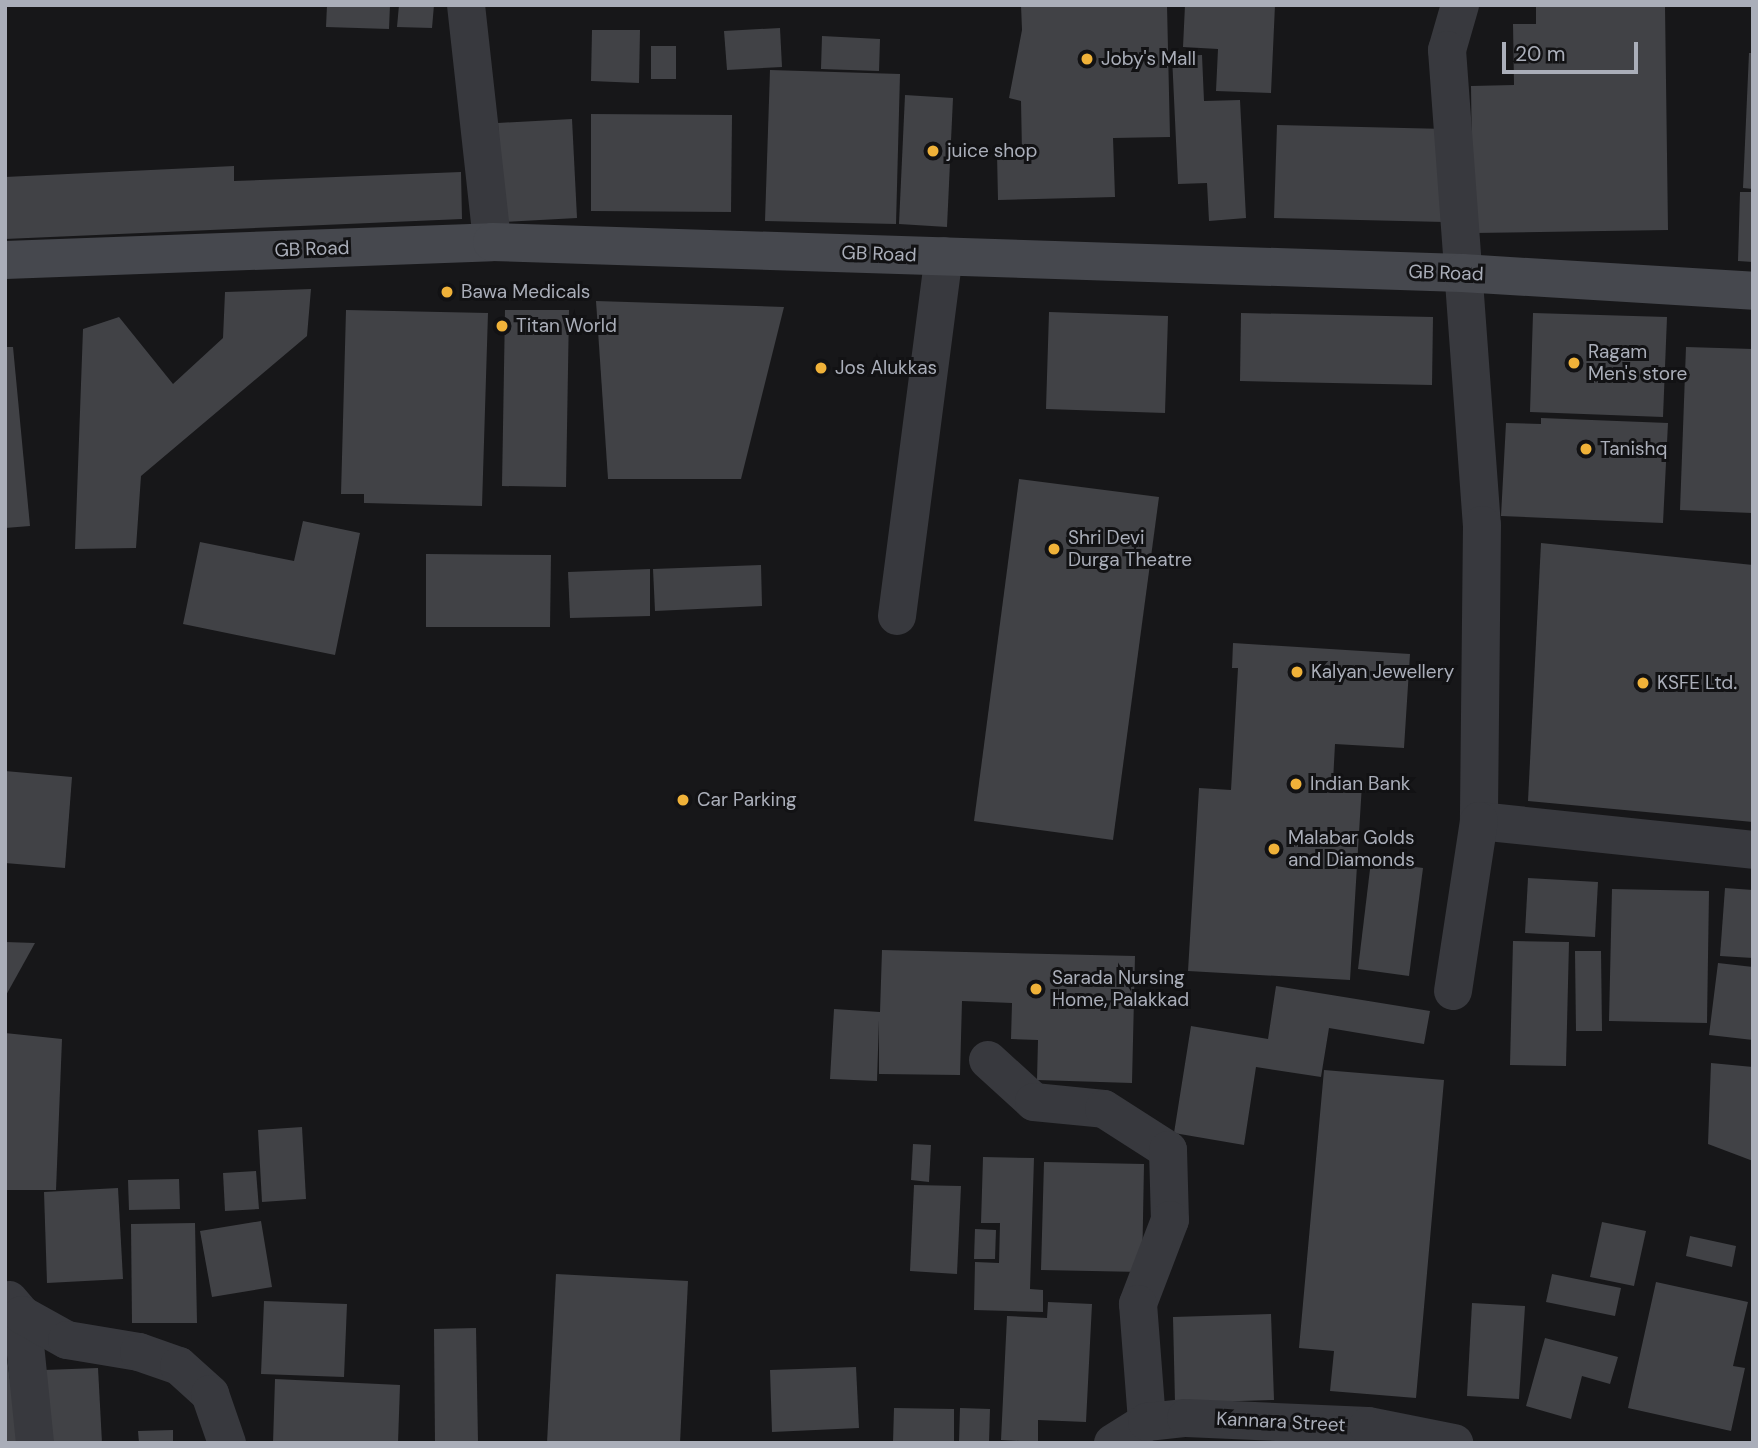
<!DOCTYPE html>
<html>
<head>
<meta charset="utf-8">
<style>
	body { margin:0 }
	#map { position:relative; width:1758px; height:1448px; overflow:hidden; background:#171719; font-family:"DM Sans",sans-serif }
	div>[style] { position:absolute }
	.building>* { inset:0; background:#414246 }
	.street>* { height:38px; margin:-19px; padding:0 19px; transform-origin:19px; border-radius:19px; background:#38393e }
	.secondary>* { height:38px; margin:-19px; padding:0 19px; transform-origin:19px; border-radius:19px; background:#46484e }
	.dots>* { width:19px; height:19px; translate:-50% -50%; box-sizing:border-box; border:4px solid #121214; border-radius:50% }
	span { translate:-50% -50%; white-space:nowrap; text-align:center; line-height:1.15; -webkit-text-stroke:6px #121214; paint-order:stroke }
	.poi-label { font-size:19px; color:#aaaeb9 }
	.left { translate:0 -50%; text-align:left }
	.street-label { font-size:19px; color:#aaaeb9 }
	.frame { position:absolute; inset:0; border:7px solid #aaaeb9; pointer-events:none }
	.scale { position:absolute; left:1502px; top:42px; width:136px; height:32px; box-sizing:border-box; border:4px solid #aaaeb9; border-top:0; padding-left:9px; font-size:21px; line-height:24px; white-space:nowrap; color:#aaaeb9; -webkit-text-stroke:5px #121214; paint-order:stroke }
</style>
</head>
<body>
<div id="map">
	<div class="building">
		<div style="clip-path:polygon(327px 5px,390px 5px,389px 29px,326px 27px)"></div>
		<div style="clip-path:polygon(399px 5px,434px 5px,432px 28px,397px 27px)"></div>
		<div style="clip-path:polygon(1021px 5px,1167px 5px,1170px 137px,1113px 138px,1115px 197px,998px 200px,997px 154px,1022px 153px,1021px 101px,1009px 98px,1022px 30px)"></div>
		<div style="clip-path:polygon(1185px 5px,1275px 5px,1271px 93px,1216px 91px,1218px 49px,1183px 47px)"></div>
		<div style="clip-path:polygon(1536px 5px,1665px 6px,1668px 230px,1473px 233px,1471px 86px,1514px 85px,1513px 24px,1536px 24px)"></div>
		<div style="clip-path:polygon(780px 28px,782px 67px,727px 70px,724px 31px)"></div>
		<div style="clip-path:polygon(592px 30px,640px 30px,639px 83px,591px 81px)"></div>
		<div style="clip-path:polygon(822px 36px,880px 39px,879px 71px,821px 69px)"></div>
		<div style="clip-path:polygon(651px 46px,676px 46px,676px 79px,651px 79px)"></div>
		<div style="clip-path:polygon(1749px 53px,1753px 53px,1753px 189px,1743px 188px)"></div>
		<div style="clip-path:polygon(1202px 55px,1204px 101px,1240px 100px,1246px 218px,1209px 221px,1207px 183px,1178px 184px,1172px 56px)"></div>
		<div style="clip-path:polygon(770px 70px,900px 74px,896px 224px,765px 221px)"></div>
		<div style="clip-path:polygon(905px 95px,953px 98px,947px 227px,899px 224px)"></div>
		<div style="clip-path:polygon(591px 114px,732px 115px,731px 212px,591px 211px)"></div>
		<div style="clip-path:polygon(572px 119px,577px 218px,503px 222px,498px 123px)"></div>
		<div style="clip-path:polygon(1277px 125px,1447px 129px,1445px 222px,1274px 218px)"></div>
		<div style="clip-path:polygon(234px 166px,234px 181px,461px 172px,462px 219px,5px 239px,5px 177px)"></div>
		<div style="clip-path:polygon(1740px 192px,1753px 192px,1753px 262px,1738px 261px)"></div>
		<div style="clip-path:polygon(311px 289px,307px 336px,141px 476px,136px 548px,75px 549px,83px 329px,119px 317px,173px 384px,223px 338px,225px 292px)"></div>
		<div style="clip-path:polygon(596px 301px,784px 307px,741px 479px,608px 479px)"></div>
		<div style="clip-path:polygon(346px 310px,488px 313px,482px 506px,364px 503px,364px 494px,341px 494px)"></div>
		<div style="clip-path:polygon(505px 310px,569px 310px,566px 487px,502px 486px)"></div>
		<div style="clip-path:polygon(1049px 312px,1168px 316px,1165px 413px,1046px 409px)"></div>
		<div style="clip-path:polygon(1241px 313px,1433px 317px,1432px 385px,1240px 381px)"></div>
		<div style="clip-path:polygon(1533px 313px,1667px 317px,1663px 417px,1530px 412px)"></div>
		<div style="clip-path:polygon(5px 347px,13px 347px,30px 526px,5px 528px)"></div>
		<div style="clip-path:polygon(1686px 347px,1753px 349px,1752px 513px,1680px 510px)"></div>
		<div style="clip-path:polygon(1541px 418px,1668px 423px,1663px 523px,1501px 516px,1506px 423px,1541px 424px)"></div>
		<div style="clip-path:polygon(1019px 479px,1159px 497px,1113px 840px,974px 821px)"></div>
		<div style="clip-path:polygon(303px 521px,360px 533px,335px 655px,183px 624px,200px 542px,294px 561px)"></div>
		<div style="clip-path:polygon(1541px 543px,1753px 565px,1753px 822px,1528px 801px)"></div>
		<div style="clip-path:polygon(426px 554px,551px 555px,550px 627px,426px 627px)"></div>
		<div style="clip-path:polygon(761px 565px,762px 606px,655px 611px,653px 569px)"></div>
		<div style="clip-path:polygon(650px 569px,650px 616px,570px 618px,568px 572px)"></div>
		<div style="clip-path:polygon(1233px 643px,1410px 654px,1404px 748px,1335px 744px,1333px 782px,1362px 784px,1350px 980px,1188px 971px,1199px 788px,1231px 790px,1238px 668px,1232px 668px)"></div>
		<div style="clip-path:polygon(5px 771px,72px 777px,65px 868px,5px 863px)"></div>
		<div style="clip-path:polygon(1371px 861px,1423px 868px,1409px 976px,1358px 969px)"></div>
		<div style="clip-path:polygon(1528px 878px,1598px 882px,1595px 937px,1525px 933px)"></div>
		<div style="clip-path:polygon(1725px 888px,1753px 890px,1753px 958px,1720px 956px)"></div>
		<div style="clip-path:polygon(1612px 889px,1709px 891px,1707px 1023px,1609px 1021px)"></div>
		<div style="clip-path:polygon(1513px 941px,1569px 942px,1566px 1066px,1510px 1065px)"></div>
		<div style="clip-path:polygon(5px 942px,35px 943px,5px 997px)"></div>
		<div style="clip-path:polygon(882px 950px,1135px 956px,1132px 1083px,1037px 1080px,1038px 1040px,1011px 1039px,1012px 1003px,962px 1001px,960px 1075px,879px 1074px,879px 1020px,877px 1081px,830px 1079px,834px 1009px,880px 1012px)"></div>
		<div style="clip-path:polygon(1575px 951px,1601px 951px,1602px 1031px,1576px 1031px)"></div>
		<div style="clip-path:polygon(1718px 963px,1753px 967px,1753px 1040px,1709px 1035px)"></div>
		<div style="clip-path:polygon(1276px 986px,1430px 1011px,1424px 1044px,1329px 1028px,1321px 1077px,1256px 1067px,1244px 1145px,1174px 1133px,1191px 1026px,1268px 1039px)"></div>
		<div style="clip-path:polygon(5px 1033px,62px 1039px,56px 1190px,5px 1190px)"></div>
		<div style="clip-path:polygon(1711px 1063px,1753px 1067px,1753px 1161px,1708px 1144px)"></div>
		<div style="clip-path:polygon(1324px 1070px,1444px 1080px,1416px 1398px,1330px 1391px,1334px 1351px,1299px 1348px)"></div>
		<div style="clip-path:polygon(302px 1127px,306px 1199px,262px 1202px,258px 1130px)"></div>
		<div style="clip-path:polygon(913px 1144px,931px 1145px,929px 1182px,911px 1180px)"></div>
		<div style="clip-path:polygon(983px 1157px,1034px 1158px,1030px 1289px,1043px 1290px,1043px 1312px,974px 1310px,975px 1262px,999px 1263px,1000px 1223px,981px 1223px)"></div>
		<div style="clip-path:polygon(1044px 1162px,1144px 1164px,1142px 1272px,1041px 1270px)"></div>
		<div style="clip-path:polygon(256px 1171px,259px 1209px,225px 1211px,223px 1173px)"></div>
		<div style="clip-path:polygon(179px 1179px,180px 1209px,129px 1210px,128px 1180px)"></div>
		<div style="clip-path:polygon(914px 1185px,961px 1186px,957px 1274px,910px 1271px)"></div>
		<div style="clip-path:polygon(118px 1188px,123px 1279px,47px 1283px,44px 1192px)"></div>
		<div style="clip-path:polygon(261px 1221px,272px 1287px,212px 1297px,200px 1231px)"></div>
		<div style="clip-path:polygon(1602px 1222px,1646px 1231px,1634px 1286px,1590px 1277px)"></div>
		<div style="clip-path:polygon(195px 1223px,197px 1323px,132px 1323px,131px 1224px)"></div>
		<div style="clip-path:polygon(975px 1229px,996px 1230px,995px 1259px,974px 1259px)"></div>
		<div style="clip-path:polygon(1690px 1236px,1736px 1246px,1732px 1267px,1686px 1256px)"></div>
		<div style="clip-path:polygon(556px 1274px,688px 1281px,680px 1443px,547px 1443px)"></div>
		<div style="clip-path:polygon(1552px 1274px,1621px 1288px,1615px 1316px,1546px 1302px)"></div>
		<div style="clip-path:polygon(1656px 1282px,1748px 1302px,1733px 1366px,1745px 1368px,1731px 1431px,1628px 1408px)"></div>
		<div style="clip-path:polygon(264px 1301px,347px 1304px,344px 1377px,261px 1374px)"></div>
		<div style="clip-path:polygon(1048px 1302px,1092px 1304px,1086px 1422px,1038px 1420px,1038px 1442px,1001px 1440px,1007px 1316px,1047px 1318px)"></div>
		<div style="clip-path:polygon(1472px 1303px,1525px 1306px,1519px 1399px,1467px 1396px)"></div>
		<div style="clip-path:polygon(1271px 1314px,1274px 1400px,1175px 1403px,1173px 1317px)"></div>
		<div style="clip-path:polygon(476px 1328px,478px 1443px,435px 1443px,434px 1329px)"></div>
		<div style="clip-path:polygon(1545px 1338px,1618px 1357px,1610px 1384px,1582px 1376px,1571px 1419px,1526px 1406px)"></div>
		<div style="clip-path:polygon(7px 1359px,19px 1443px,5px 1443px)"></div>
		<div style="clip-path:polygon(856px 1367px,859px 1428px,772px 1432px,770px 1370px)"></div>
		<div style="clip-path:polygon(98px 1368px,102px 1443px,48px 1443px,44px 1370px)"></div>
		<div style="clip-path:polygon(275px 1379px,400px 1385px,398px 1443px,273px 1443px)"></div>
		<div style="clip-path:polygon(894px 1408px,954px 1409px,954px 1443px,893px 1443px)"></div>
		<div style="clip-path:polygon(960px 1408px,990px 1409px,989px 1443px,959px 1443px)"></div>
		<div style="clip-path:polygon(173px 1430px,173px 1443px,139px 1443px,138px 1431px)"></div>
	</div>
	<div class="street">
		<div style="left:466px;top:5px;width:238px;rotate:83.7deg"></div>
		<div style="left:1460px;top:5px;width:47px;rotate:106.1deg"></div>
		<div style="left:1447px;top:50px;width:476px;rotate:85.8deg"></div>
		<div style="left:1482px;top:525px;width:296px;rotate:90.6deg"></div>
		<div style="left:1479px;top:821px;width:276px;rotate:6deg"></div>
		<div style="left:897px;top:616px;width:363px;rotate:-82.6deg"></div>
		<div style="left:1453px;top:991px;width:172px;rotate:-81.3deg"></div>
		<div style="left:988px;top:1060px;width:62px;rotate:42.4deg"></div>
		<div style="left:1034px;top:1102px;width:70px;rotate:5.7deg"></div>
		<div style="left:1104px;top:1109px;width:76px;rotate:32.6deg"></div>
		<div style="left:1168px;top:1150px;width:70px;rotate:88.4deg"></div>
		<div style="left:1170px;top:1220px;width:90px;rotate:110.9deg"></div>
		<div style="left:1138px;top:1304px;width:118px;rotate:85.6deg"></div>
		<div style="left:9px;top:1300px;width:20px;rotate:49deg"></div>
		<div style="left:22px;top:1315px;width:129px;rotate:84.2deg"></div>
		<div style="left:22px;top:1315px;width:51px;rotate:29.1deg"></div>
		<div style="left:67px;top:1340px;width:73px;rotate:9.5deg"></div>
		<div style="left:139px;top:1352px;width:42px;rotate:19.3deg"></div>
		<div style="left:179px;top:1366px;width:42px;rotate:42.1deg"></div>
		<div style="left:210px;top:1394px;width:52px;rotate:70.9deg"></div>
		<div style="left:1113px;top:1443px;width:40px;rotate:-32deg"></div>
		<div style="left:1147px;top:1422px;width:39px;rotate:-6deg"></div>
		<div style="left:1186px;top:1418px;width:182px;rotate:2.5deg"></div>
		<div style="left:1368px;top:1426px;width:88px;rotate:11.2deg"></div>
	</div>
	<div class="secondary">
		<div style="left:5px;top:260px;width:487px;rotate:-2.1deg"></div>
		<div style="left:492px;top:242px;width:970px;rotate:1.83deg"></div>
		<div style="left:1462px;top:273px;width:292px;rotate:3.5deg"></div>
	</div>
	<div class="dots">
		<div style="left:1087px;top:59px;background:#f0b239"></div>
		<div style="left:933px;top:151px;background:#f0b239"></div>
		<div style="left:447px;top:292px;background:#f0b239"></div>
		<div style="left:502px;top:326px;background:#f0b239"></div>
		<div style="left:1574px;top:363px;background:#f0b239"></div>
		<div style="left:821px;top:368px;background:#f0b239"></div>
		<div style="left:1586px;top:449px;background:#f0b239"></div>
		<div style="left:1054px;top:549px;background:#f0b239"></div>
		<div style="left:1297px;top:672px;background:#f0b239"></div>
		<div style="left:1643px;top:683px;background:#f0b239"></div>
		<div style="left:1296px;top:784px;background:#f0b239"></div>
		<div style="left:683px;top:800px;background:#f0b239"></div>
		<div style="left:1274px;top:849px;background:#f0b239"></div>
		<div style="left:1036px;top:989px;background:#f0b239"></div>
	</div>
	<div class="poi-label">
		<span class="left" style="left:1101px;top:59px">Joby's Mall</span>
		<span class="left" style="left:947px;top:151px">juice shop</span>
		<span class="left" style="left:461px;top:292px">Bawa Medicals</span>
		<span class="left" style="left:516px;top:326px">Titan World</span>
		<span class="left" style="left:1588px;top:363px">Ragam<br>Men's store</span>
		<span class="left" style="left:835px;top:368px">Jos Alukkas</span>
		<span class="left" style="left:1600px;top:449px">Tanishq</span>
		<span class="left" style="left:1068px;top:549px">Shri Devi<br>Durga Theatre</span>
		<span class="left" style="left:1311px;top:672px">Kalyan Jewellery</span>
		<span class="left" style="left:1657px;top:683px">KSFE Ltd.</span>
		<span class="left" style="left:1310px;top:784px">Indian Bank</span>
		<span class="left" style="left:697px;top:800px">Car Parking</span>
		<span class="left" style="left:1288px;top:849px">Malabar Golds<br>and Diamonds</span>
		<span class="left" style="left:1052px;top:989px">Sarada Nursing<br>Home, Palakkad</span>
	</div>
	<div class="street-label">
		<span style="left:312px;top:249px;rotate:-2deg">GB Road</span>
		<span style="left:879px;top:254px;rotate:2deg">GB Road</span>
		<span style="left:1446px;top:273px;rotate:2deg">GB Road</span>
		<span style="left:1281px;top:1422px;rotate:3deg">Kannara Street</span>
	</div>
	<div class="frame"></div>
	<div class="scale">20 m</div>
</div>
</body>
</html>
